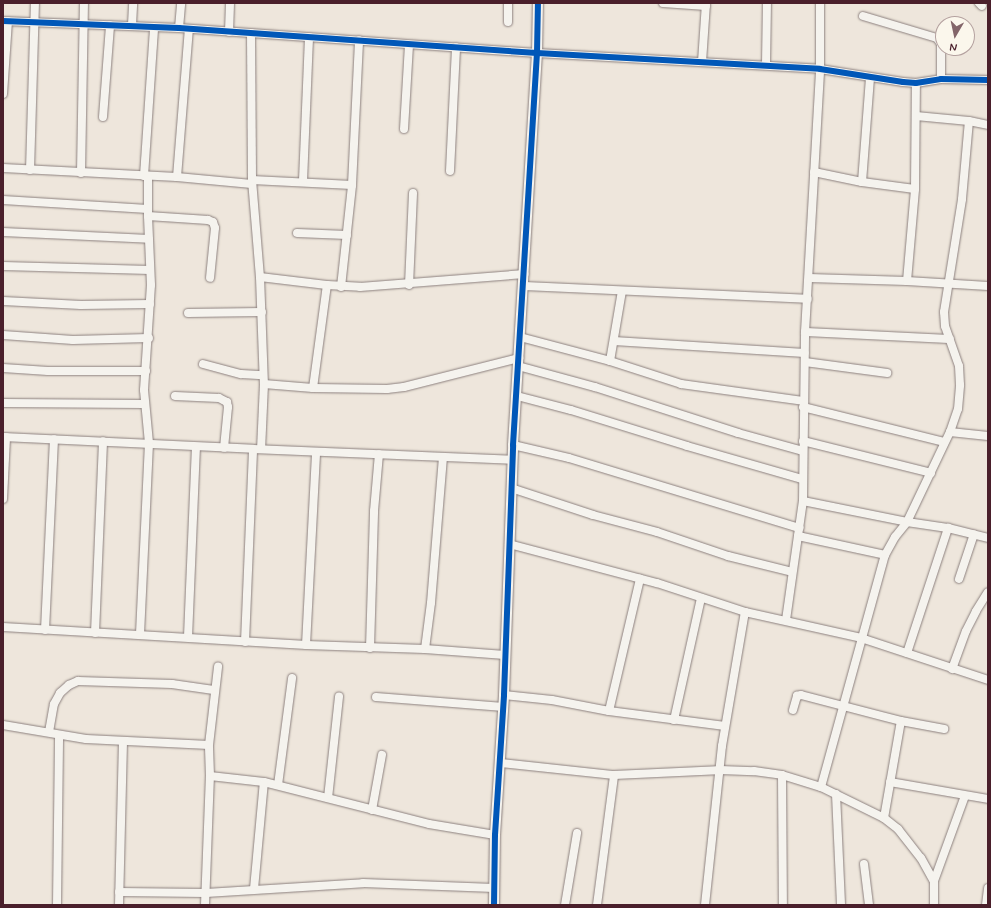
<!DOCTYPE html>
<html>
<head>
<meta charset="utf-8">
<style>
	body { margin:0 }
	#map { position:relative; width:991px; height:908px; overflow:hidden; background:#eee6dc; font-family:Mynerve,sans-serif }
	div>[style] { position:absolute }
	.roads { filter:drop-shadow(0 0 1px #8c807e) drop-shadow(0 0 1px #8c807e) }
	.minor>* { height:8px; margin:-4px; padding:0 4px; transform-origin:4px; border-radius:4px; background:#f5f3ee }
	.tertiary>* { height:10px; margin:-5px; padding:0 5px; transform-origin:5px; border-radius:5px; background:#f5f3ee }
	.cycleway>* { height:6px; margin:-3px; padding:0 3px; transform-origin:3px; border-radius:3px; background:#0057b8 }
	span { translate:-50% -50%; white-space:nowrap; text-align:center; line-height:1.15; -webkit-text-stroke:3px #fbf7ec; paint-order:stroke }
	.frame { position:absolute; inset:0; border:4px solid #4a1f2b; pointer-events:none }
	.north { position:absolute; left:935px; top:16px; width:40px; height:40px; box-sizing:border-box; background:#fbf7ec; border:1px solid #b4a19f; border-radius:50%; rotate:189deg; font-size:11px; font-weight:700; line-height:16px; text-align:center; color:#4a1f2b }
	.north::after { content:''; display:block; margin:auto; width:14px; height:18px; background:#836569; clip-path:polygon(50% 0,100% 100%,50% 72%,0 100%) }
</style>
</head>
<body>
<div id="map">
	<div class="roads">
		<div class="minor">
			<div style="left:663px;top:3px;width:43px;rotate:4deg"></div>
			<div style="left:979px;top:3px;width:4px;rotate:45deg"></div>
			<div style="left:863px;top:16px;width:77px;rotate:16.6deg"></div>
			<div style="left:937px;top:38px;width:7px;rotate:56deg"></div>
			<div style="left:941px;top:44px;width:35px;rotate:90deg"></div>
			<div style="left:3px;top:21px;width:176px;rotate:2.3deg"></div>
			<div style="left:179px;top:28px;width:359px;rotate:4deg"></div>
			<div style="left:537px;top:53px;width:283px;rotate:3.2deg"></div>
			<div style="left:820px;top:69px;width:84px;rotate:8.9deg"></div>
			<div style="left:903px;top:82px;width:13px;rotate:4deg"></div>
			<div style="left:916px;top:83px;width:25px;rotate:-9deg"></div>
			<div style="left:941px;top:79px;width:47px;rotate:1.2deg"></div>
			<div style="left:508px;top:22px;width:19px;rotate:-90deg"></div>
			<div style="left:132px;top:25px;width:22px;rotate:-87deg"></div>
			<div style="left:179px;top:28px;width:25px;rotate:-85deg"></div>
			<div style="left:229px;top:32px;width:29px;rotate:-88deg"></div>
			<div style="left:251px;top:33px;width:147px;rotate:89.6deg"></div>
			<div style="left:252px;top:180px;width:97px;rotate:85.3deg"></div>
			<div style="left:260px;top:277px;width:107px;rotate:87.9deg"></div>
			<div style="left:264px;top:384px;width:65px;rotate:92.6deg"></div>
			<div style="left:702px;top:62px;width:59px;rotate:-86.1deg"></div>
			<div style="left:766px;top:65px;width:62px;rotate:-89.1deg"></div>
			<div style="left:3px;top:94px;width:73px;rotate:-86.1deg"></div>
			<div style="left:916px;top:116px;width:53px;rotate:5.4deg"></div>
			<div style="left:969px;top:121px;width:19px;rotate:12deg"></div>
			<div style="left:103px;top:117px;width:92px;rotate:-85.6deg"></div>
			<div style="left:404px;top:129px;width:84px;rotate:-86.6deg"></div>
			<div style="left:3px;top:168px;width:174px;rotate:3deg"></div>
			<div style="left:177px;top:177px;width:75px;rotate:5.3deg"></div>
			<div style="left:30px;top:170px;width:167px;rotate:-88.3deg"></div>
			<div style="left:450px;top:171px;width:124px;rotate:-87.2deg"></div>
			<div style="left:814px;top:172px;width:49px;rotate:11.8deg"></div>
			<div style="left:862px;top:182px;width:53px;rotate:7.5deg"></div>
			<div style="left:81px;top:173px;width:170px;rotate:-89deg"></div>
			<div style="left:144px;top:176px;width:148px;rotate:-86.1deg"></div>
			<div style="left:177px;top:177px;width:148px;rotate:-85.4deg"></div>
			<div style="left:252px;top:180px;width:100px;rotate:2.9deg"></div>
			<div style="left:303px;top:181px;width:144px;rotate:-87.6deg"></div>
			<div style="left:862px;top:182px;width:104px;rotate:-85.6deg"></div>
			<div style="left:3px;top:200px;width:145px;rotate:3.6deg"></div>
			<div style="left:148px;top:216px;width:60px;rotate:3.8deg"></div>
			<div style="left:208px;top:220px;width:5px;rotate:22deg"></div>
			<div style="left:213px;top:222px;width:6px;rotate:72deg"></div>
			<div style="left:215px;top:228px;width:50px;rotate:95.7deg"></div>
			<div style="left:3px;top:232px;width:146px;rotate:2.7deg"></div>
			<div style="left:297px;top:233px;width:50px;rotate:2.3deg"></div>
			<div style="left:3px;top:266px;width:147px;rotate:1.6deg"></div>
			<div style="left:260px;top:277px;width:67px;rotate:6.8deg"></div>
			<div style="left:327px;top:285px;width:33px;rotate:3deg"></div>
			<div style="left:360px;top:287px;width:165px;rotate:-4.5deg"></div>
			<div style="left:809px;top:278px;width:98px;rotate:1.8deg"></div>
			<div style="left:907px;top:281px;width:81px;rotate:3.5deg"></div>
			<div style="left:907px;top:281px;width:92px;rotate:-85deg"></div>
			<div style="left:915px;top:189px;width:106px;rotate:-89.5deg"></div>
			<div style="left:409px;top:285px;width:92px;rotate:-87.5deg"></div>
			<div style="left:523px;top:286px;width:285px;rotate:2.6deg"></div>
			<div style="left:341px;top:287px;width:103px;rotate:-83.8deg"></div>
			<div style="left:352px;top:185px;width:145px;rotate:-87.2deg"></div>
			<div style="left:3px;top:301px;width:78px;rotate:2.9deg"></div>
			<div style="left:81px;top:305px;width:69px;rotate:-0.8deg"></div>
			<div style="left:188px;top:313px;width:74px;rotate:-0.8deg"></div>
			<div style="left:805px;top:332px;width:145px;rotate:2.8deg"></div>
			<div style="left:3px;top:335px;width:70px;rotate:4.1deg"></div>
			<div style="left:73px;top:340px;width:76px;rotate:-1.5deg"></div>
			<div style="left:520px;top:337px;width:93px;rotate:14.9deg"></div>
			<div style="left:610px;top:361px;width:75px;rotate:17.9deg"></div>
			<div style="left:681px;top:384px;width:123px;rotate:7.9deg"></div>
			<div style="left:614px;top:341px;width:191px;rotate:3.6deg"></div>
			<div style="left:610px;top:361px;width:71px;rotate:-80.3deg"></div>
			<div style="left:805px;top:362px;width:83px;rotate:7.6deg"></div>
			<div style="left:203px;top:364px;width:39px;rotate:15deg"></div>
			<div style="left:241px;top:374px;width:22px;rotate:3deg"></div>
			<div style="left:518px;top:366px;width:80px;rotate:15.3deg"></div>
			<div style="left:595px;top:387px;width:150px;rotate:17.8deg"></div>
			<div style="left:738px;top:433px;width:67px;rotate:15.5deg"></div>
			<div style="left:3px;top:368px;width:45px;rotate:3.8deg"></div>
			<div style="left:48px;top:371px;width:98px"></div>
			<div style="left:264px;top:384px;width:49px;rotate:4.7deg"></div>
			<div style="left:313px;top:388px;width:74px;rotate:0.8deg"></div>
			<div style="left:387px;top:389px;width:17px;rotate:-7deg"></div>
			<div style="left:404px;top:387px;width:119px;rotate:-14.2deg"></div>
			<div style="left:313px;top:388px;width:104px;rotate:-82.3deg"></div>
			<div style="left:175px;top:396px;width:44px;rotate:2.6deg"></div>
			<div style="left:219px;top:398px;width:9px;rotate:27deg"></div>
			<div style="left:227px;top:402px;width:5px;rotate:79deg"></div>
			<div style="left:228px;top:407px;width:41px;rotate:95.6deg"></div>
			<div style="left:517px;top:396px;width:56px;rotate:14.5deg"></div>
			<div style="left:571px;top:410px;width:121px;rotate:17.2deg"></div>
			<div style="left:687px;top:446px;width:120px;rotate:16deg"></div>
			<div style="left:3px;top:403px;width:141px;rotate:0.4deg"></div>
			<div style="left:803px;top:407px;width:145px;rotate:13.9deg"></div>
			<div style="left:950px;top:432px;width:38px;rotate:6deg"></div>
			<div style="left:3px;top:437px;width:250px;rotate:2.7deg"></div>
			<div style="left:253px;top:449px;width:259px;rotate:2.4deg"></div>
			<div style="left:803px;top:441px;width:132px;rotate:14deg"></div>
			<div style="left:513px;top:445px;width:57px;rotate:13.1deg"></div>
			<div style="left:569px;top:458px;width:241px;rotate:16.9deg"></div>
			<div style="left:511px;top:488px;width:86px;rotate:18.2deg"></div>
			<div style="left:593px;top:515px;width:66px;rotate:14.9deg"></div>
			<div style="left:657px;top:532px;width:75px;rotate:18.7deg"></div>
			<div style="left:728px;top:556px;width:66px;rotate:14deg"></div>
			<div style="left:3px;top:499px;width:62px;rotate:-87.2deg"></div>
			<div style="left:803px;top:501px;width:106px;rotate:11.4deg"></div>
			<div style="left:907px;top:522px;width:41px;rotate:8.3deg"></div>
			<div style="left:948px;top:528px;width:41px;rotate:14deg"></div>
			<div style="left:798px;top:536px;width:89px;rotate:12.3deg"></div>
			<div style="left:509px;top:544px;width:153px;rotate:14.8deg"></div>
			<div style="left:657px;top:583px;width:93px;rotate:18.2deg"></div>
			<div style="left:745px;top:612px;width:119px;rotate:12.6deg"></div>
			<div style="left:861px;top:638px;width:134px;rotate:18.3deg"></div>
			<div style="left:959px;top:579px;width:47px;rotate:-71.6deg"></div>
			<div style="left:786px;top:620px;width:120px;rotate:-81.9deg"></div>
			<div style="left:803px;top:501px;width:169px;rotate:-89.3deg"></div>
			<div style="left:805px;top:332px;width:263px;rotate:-86.7deg"></div>
			<div style="left:820px;top:69px;width:66px;rotate:-90deg"></div>
			<div style="left:3px;top:627px;width:304px;rotate:3.4deg"></div>
			<div style="left:306px;top:645px;width:119px;rotate:1.9deg"></div>
			<div style="left:425px;top:649px;width:80px;rotate:4.3deg"></div>
			<div style="left:45px;top:630px;width:191px;rotate:-87.3deg"></div>
			<div style="left:95px;top:633px;width:192px;rotate:-87.6deg"></div>
			<div style="left:140px;top:634px;width:191px;rotate:-87.3deg"></div>
			<div style="left:149px;top:443px;width:53px;rotate:-95.4deg"></div>
			<div style="left:144px;top:390px;width:105px;rotate:-86.2deg"></div>
			<div style="left:151px;top:285px;width:69px;rotate:-92.5deg"></div>
			<div style="left:148px;top:216px;width:40px;rotate:-90deg"></div>
			<div style="left:188px;top:637px;width:190px;rotate:-87.6deg"></div>
			<div style="left:245px;top:642px;width:193px;rotate:-87.6deg"></div>
			<div style="left:306px;top:645px;width:193px;rotate:-87deg"></div>
			<div style="left:370px;top:648px;width:137px;rotate:-88.3deg"></div>
			<div style="left:374px;top:511px;width:57px;rotate:-85deg"></div>
			<div style="left:425px;top:649px;width:46px;rotate:-82.6deg"></div>
			<div style="left:431px;top:603px;width:145px;rotate:-85.3deg"></div>
			<div style="left:907px;top:653px;width:132px;rotate:-71.8deg"></div>
			<div style="left:952px;top:669px;width:40px;rotate:-69.8deg"></div>
			<div style="left:966px;top:631px;width:22px;rotate:-63deg"></div>
			<div style="left:976px;top:611px;width:22px;rotate:-58deg"></div>
			<div style="left:504px;top:695px;width:48px;rotate:5.9deg"></div>
			<div style="left:552px;top:700px;width:58px;rotate:10.9deg"></div>
			<div style="left:609px;top:711px;width:117px;rotate:7.4deg"></div>
			<div style="left:376px;top:697px;width:128px;rotate:4.5deg"></div>
			<div style="left:793px;top:710px;width:15px;rotate:-74deg"></div>
			<div style="left:797px;top:696px;width:4px;rotate:-14deg"></div>
			<div style="left:801px;top:695px;width:103px;rotate:14.6deg"></div>
			<div style="left:901px;top:721px;width:44px;rotate:10.5deg"></div>
			<div style="left:609px;top:711px;width:136px;rotate:-76.8deg"></div>
			<div style="left:674px;top:720px;width:125px;rotate:-77.5deg"></div>
			<div style="left:3px;top:725px;width:84px;rotate:9.6deg"></div>
			<div style="left:86px;top:739px;width:123px;rotate:2.8deg"></div>
			<div style="left:49px;top:732px;width:28px;rotate:-80deg"></div>
			<div style="left:54px;top:704px;width:13px;rotate:-61deg"></div>
			<div style="left:60px;top:693px;width:12px;rotate:-42deg"></div>
			<div style="left:69px;top:685px;width:10px;rotate:-24deg"></div>
			<div style="left:78px;top:681px;width:94px;rotate:1.8deg"></div>
			<div style="left:172px;top:684px;width:42px;rotate:8.1deg"></div>
			<div style="left:501px;top:763px;width:114px;rotate:6.1deg"></div>
			<div style="left:614px;top:775px;width:106px;rotate:-2.7deg"></div>
			<div style="left:720px;top:770px;width:34px;rotate:2deg"></div>
			<div style="left:754px;top:771px;width:28px;rotate:8deg"></div>
			<div style="left:782px;top:775px;width:41px;rotate:17.1deg"></div>
			<div style="left:821px;top:787px;width:70px;rotate:26.2deg"></div>
			<div style="left:884px;top:818px;width:18px;rotate:38deg"></div>
			<div style="left:898px;top:829px;width:37px;rotate:52deg"></div>
			<div style="left:921px;top:858px;width:26px;rotate:61deg"></div>
			<div style="left:934px;top:881px;width:24px;rotate:90deg"></div>
			<div style="left:782px;top:775px;width:130px;rotate:89.6deg"></div>
			<div style="left:210px;top:776px;width:54px;rotate:6.3deg"></div>
			<div style="left:264px;top:782px;width:170px;rotate:14.3deg"></div>
			<div style="left:429px;top:824px;width:67px;rotate:9.5deg"></div>
			<div style="left:890px;top:782px;width:99px;rotate:9.8deg"></div>
			<div style="left:278px;top:785px;width:108px;rotate:-82.5deg"></div>
			<div style="left:821px;top:787px;width:241px;rotate:-74.6deg"></div>
			<div style="left:885px;top:555px;width:21px;rotate:-61deg"></div>
			<div style="left:895px;top:537px;width:19px;rotate:-51deg"></div>
			<div style="left:907px;top:522px;width:100px;rotate:-64.5deg"></div>
			<div style="left:950px;top:432px;width:24px;rotate:-71deg"></div>
			<div style="left:958px;top:409px;width:24px;rotate:-85deg"></div>
			<div style="left:960px;top:385px;width:19px;rotate:-93deg"></div>
			<div style="left:959px;top:366px;width:42px;rotate:-109.3deg"></div>
			<div style="left:945px;top:326px;width:14px;rotate:-94deg"></div>
			<div style="left:944px;top:312px;width:114px;rotate:-80.9deg"></div>
			<div style="left:962px;top:199px;width:78px;rotate:-84.9deg"></div>
			<div style="left:836px;top:794px;width:111px;rotate:87.4deg"></div>
			<div style="left:328px;top:798px;width:102px;rotate:-83.8deg"></div>
			<div style="left:372px;top:810px;width:56px;rotate:-79.7deg"></div>
			<div style="left:884px;top:818px;width:98px;rotate:-80.1deg"></div>
			<div style="left:864px;top:864px;width:41px;rotate:83deg"></div>
			<div style="left:934px;top:881px;width:90px;rotate:-70deg"></div>
			<div style="left:254px;top:889px;width:107px;rotate:-84.7deg"></div>
			<div style="left:119px;top:892px;width:87px;rotate:0.7deg"></div>
			<div style="left:206px;top:893px;width:157px;rotate:-3.6deg"></div>
			<div style="left:363px;top:883px;width:131px;rotate:2.2deg"></div>
			<div style="left:57px;top:905px;width:169px;rotate:-89.3deg"></div>
			<div style="left:119px;top:905px;width:164px;rotate:-88.6deg"></div>
			<div style="left:205px;top:905px;width:129px;rotate:-87.8deg"></div>
			<div style="left:210px;top:776px;width:31px;rotate:-92deg"></div>
			<div style="left:209px;top:745px;width:79px;rotate:-83.4deg"></div>
			<div style="left:565px;top:905px;width:73px;rotate:-80.5deg"></div>
			<div style="left:597px;top:905px;width:131px;rotate:-82.5deg"></div>
			<div style="left:705px;top:905px;width:160px;rotate:-83.9deg"></div>
			<div style="left:722px;top:746px;width:136px;rotate:-80.3deg"></div>
			<div style="left:986px;top:905px;width:17px;rotate:-83deg"></div>
		</div>
		<div class="tertiary">
			<div style="left:494px;top:905px;width:70px;rotate:-89.2deg"></div>
			<div style="left:495px;top:835px;width:140px;rotate:-86.3deg"></div>
			<div style="left:504px;top:695px;width:250px;rotate:-87.9deg"></div>
			<div style="left:513px;top:445px;width:393px;rotate:-86.5deg"></div>
			<div style="left:537px;top:53px;width:50px;rotate:-88.9deg"></div>
		</div>
	</div>
	<div class="cycleway">
		<div style="left:3px;top:21px;width:176px;rotate:2.3deg"></div>
		<div style="left:179px;top:28px;width:359px;rotate:4deg"></div>
		<div style="left:537px;top:53px;width:283px;rotate:3.2deg"></div>
		<div style="left:820px;top:69px;width:84px;rotate:8.9deg"></div>
		<div style="left:903px;top:82px;width:13px;rotate:4deg"></div>
		<div style="left:916px;top:83px;width:25px;rotate:-9deg"></div>
		<div style="left:941px;top:79px;width:47px;rotate:1.2deg"></div>
		<div style="left:494px;top:905px;width:70px;rotate:-89.2deg"></div>
		<div style="left:495px;top:835px;width:140px;rotate:-86.3deg"></div>
		<div style="left:504px;top:695px;width:250px;rotate:-87.9deg"></div>
		<div style="left:513px;top:445px;width:393px;rotate:-86.5deg"></div>
		<div style="left:537px;top:53px;width:50px;rotate:-88.9deg"></div>
	</div>
	<div class="frame"></div>
	<div class="north">N</div>
</div>
</body>
</html>
